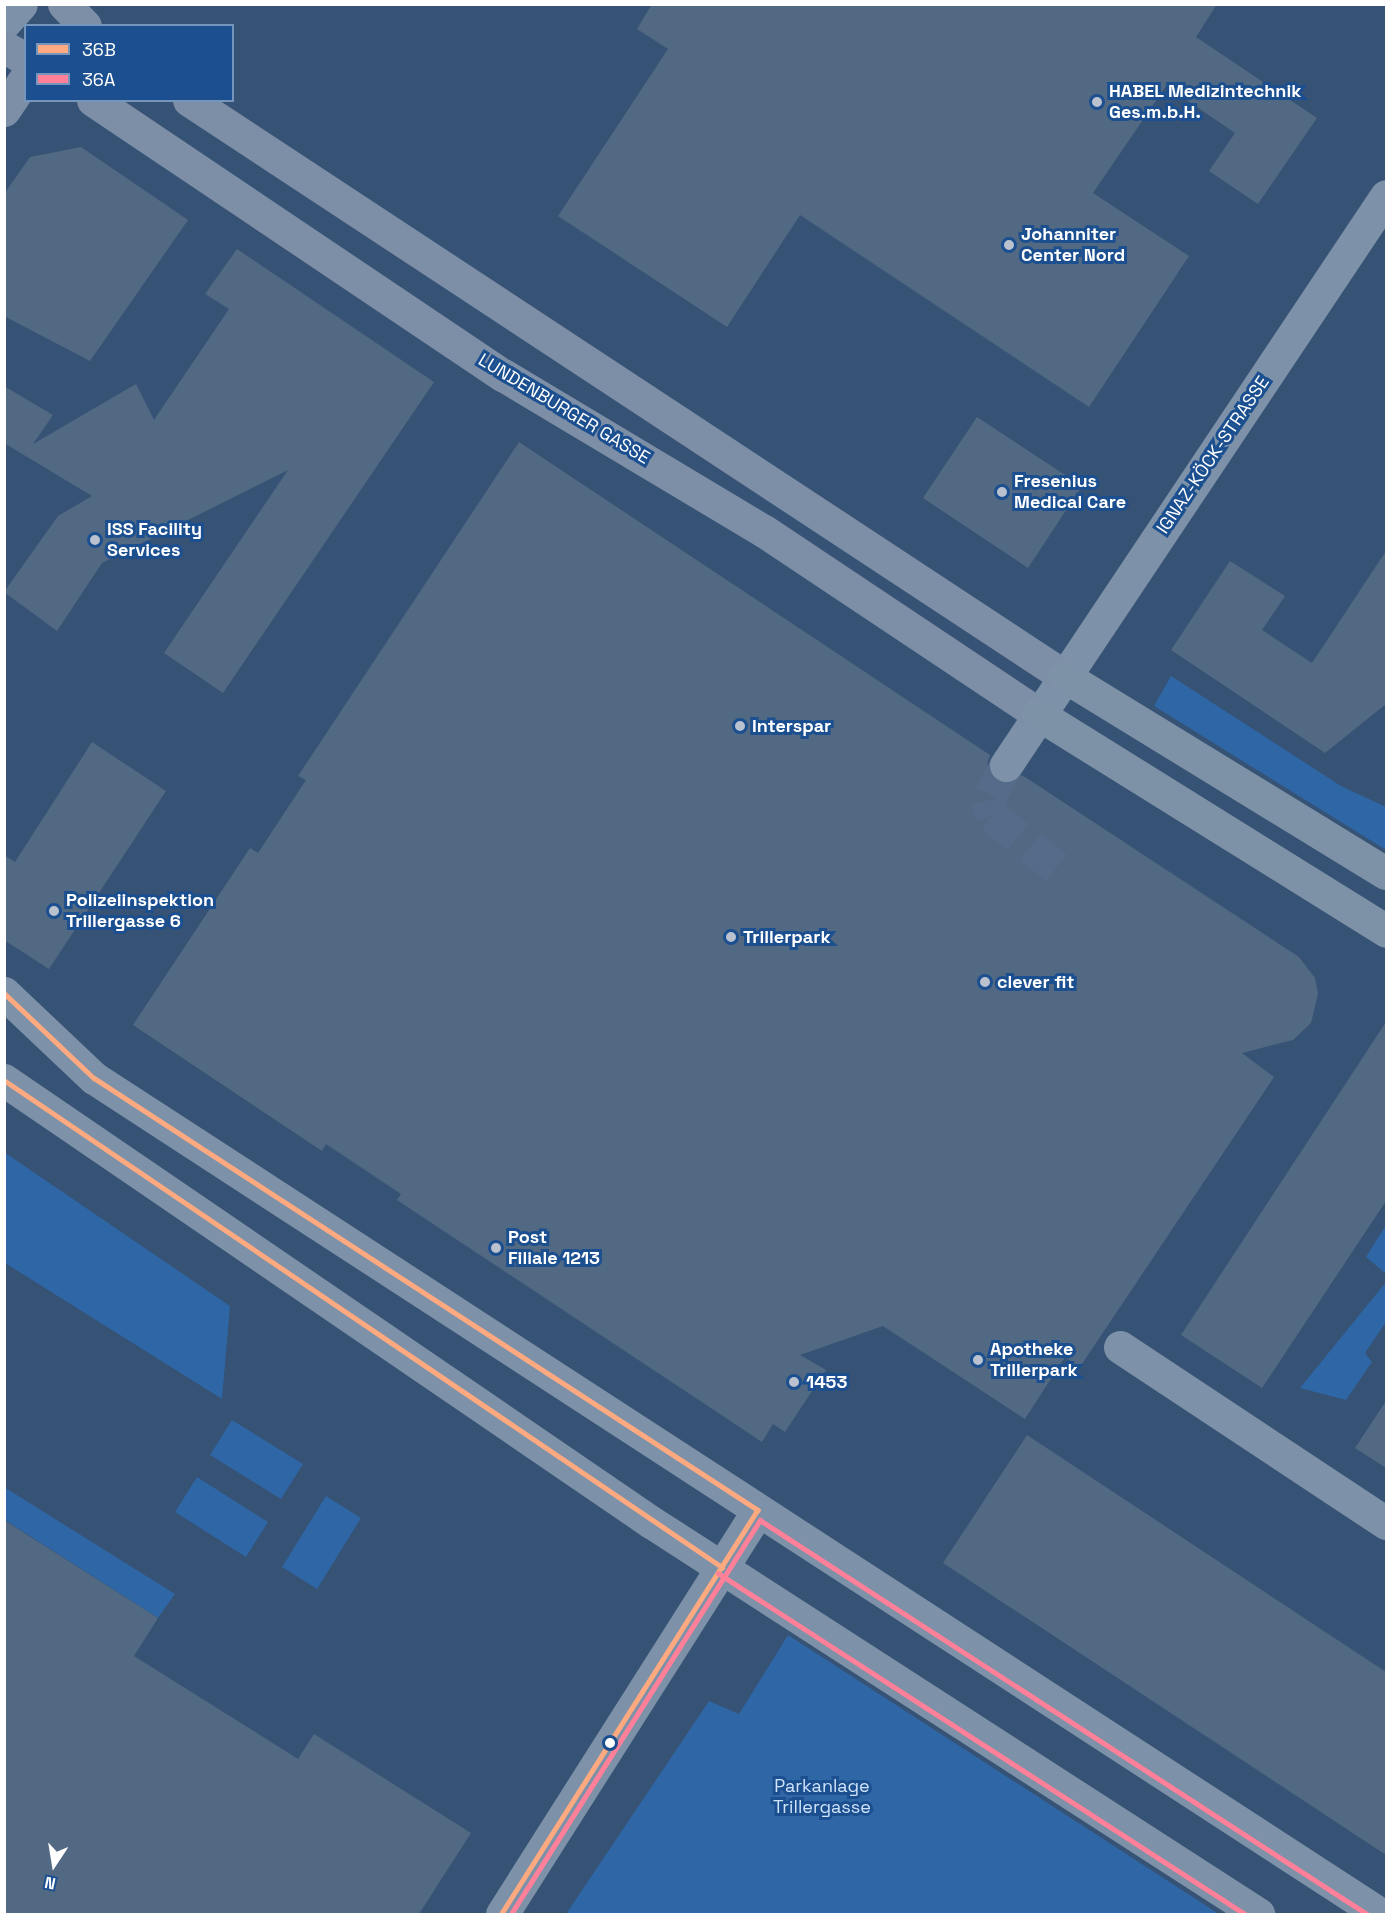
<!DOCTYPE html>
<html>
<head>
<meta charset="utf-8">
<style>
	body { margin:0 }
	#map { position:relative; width:1391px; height:1919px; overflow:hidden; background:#365274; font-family:"Space Grotesk",sans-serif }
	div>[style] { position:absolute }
	.green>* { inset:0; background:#2f66a5 }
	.building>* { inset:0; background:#526984 }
	.minor-tunnel>* { height:33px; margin-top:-16.5px; transform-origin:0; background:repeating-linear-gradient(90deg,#546c89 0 33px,transparent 0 49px) }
	.minor>* { height:33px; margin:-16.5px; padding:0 16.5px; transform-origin:16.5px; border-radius:16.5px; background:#7d92a8 }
	.major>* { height:33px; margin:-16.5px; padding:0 16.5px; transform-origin:16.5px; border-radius:16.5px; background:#7d8ea7 }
	.highway>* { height:33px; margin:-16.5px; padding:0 16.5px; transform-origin:16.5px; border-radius:16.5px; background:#7e92a7 }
	.bus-1>* { height:4.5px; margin:-2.25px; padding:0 2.25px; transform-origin:2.25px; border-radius:2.25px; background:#ffa980 }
	.bus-2>* { height:4.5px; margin:-2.25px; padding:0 2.25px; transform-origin:2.25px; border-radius:2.25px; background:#ff8098 }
	.dots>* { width:16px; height:16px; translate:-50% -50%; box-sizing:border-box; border:3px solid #1b4f8f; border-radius:50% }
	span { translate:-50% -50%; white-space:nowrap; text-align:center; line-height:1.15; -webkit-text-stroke:6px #1b4f8f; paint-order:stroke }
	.poi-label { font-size:18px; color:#fff; font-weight:700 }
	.left { translate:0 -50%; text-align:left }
	.street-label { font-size:18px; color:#fff }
	.park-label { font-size:18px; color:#cfe3fa }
	.frame { position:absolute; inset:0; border:6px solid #fff; pointer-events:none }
	.legend { position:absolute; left:24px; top:24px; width:210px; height:78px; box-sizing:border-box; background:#1b4f8f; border:2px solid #7695bc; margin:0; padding:8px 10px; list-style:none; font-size:18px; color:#fff }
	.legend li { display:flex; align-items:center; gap:12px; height:30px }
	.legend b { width:30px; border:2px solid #7695bc }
	.north { position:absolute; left:24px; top:1835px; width:60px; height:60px; -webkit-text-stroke:4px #1b4f8f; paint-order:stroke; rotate:192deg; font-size:16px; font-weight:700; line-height:24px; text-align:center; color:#fff }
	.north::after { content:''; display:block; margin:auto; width:21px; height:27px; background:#fff; clip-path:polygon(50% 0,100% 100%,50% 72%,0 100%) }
</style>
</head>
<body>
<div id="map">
	<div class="green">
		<div style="clip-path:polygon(1171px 676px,1341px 786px,1386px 807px,1386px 850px,1154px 706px)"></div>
		<div style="clip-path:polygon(4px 1152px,230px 1306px,222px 1399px,5px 1263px)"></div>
		<div style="clip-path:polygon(1386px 1225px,1386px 1274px,1366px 1257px)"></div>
		<div style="clip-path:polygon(1386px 1282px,1386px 1322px,1365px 1353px,1372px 1362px,1346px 1400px,1300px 1388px)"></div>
		<div style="clip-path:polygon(232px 1420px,303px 1464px,281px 1499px,210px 1455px)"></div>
		<div style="clip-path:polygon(197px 1477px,268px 1522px,246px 1557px,175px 1512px)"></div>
		<div style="clip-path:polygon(4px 1487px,175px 1594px,158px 1618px,5px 1520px)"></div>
		<div style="clip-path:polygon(326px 1496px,361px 1518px,317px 1589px,282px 1567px)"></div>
		<div style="clip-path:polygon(788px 1635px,1219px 1914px,566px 1914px,709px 1701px,739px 1714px)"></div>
	</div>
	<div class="building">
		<div style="clip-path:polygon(652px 4px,1217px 4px,1196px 37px,1317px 118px,1258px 204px,1209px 171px,1235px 133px,1166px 86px,1093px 193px,1189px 256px,1089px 407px,800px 215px,727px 327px,558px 216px,668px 49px,637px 29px)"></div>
		<div style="clip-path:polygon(81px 147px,188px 220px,90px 361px,4px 316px,4px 194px,30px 157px)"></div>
		<div style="clip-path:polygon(237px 249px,434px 382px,223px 693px,164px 653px,288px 470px,102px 563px,57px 631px,4px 592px,58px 516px,92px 496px,4px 443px,4px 386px,53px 415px,33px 444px,136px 384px,154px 420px,229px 309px,205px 294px)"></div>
		<div style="clip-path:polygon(977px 417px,1082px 486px,1028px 568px,923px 498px)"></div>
		<div style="clip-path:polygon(519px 442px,990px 755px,987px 764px,995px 780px,1005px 784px,1022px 775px,1299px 957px,1315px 978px,1318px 994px,1311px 1023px,1293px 1040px,1242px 1053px,1274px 1077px,1080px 1367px,1065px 1357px,1025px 1419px,883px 1326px,800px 1355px,826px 1370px,785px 1432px,773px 1424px,762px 1442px,397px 1200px,401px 1194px,326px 1144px,322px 1151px,133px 1025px,250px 848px,258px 853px,306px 780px,298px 776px)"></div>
		<div style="clip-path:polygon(1386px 551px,1386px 704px,1325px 753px,1171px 650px,1230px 561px,1285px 596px,1262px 630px,1312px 663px)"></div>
		<div style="clip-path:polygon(92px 742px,166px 791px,49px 969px,4px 940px,4px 855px,15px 862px)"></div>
		<div style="clip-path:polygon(1386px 1022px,1386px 1201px,1262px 1388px,1181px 1335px)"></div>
		<div style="clip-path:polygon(1386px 1401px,1386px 1468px,1355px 1448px)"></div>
		<div style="clip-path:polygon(1027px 1435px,1386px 1672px,1386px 1855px,943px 1563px)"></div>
		<div style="clip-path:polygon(4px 1520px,158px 1618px,134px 1656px,298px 1759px,314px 1734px,471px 1833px,419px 1914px,4px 1914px)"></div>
	</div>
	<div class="minor-tunnel">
		<div style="left:1006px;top:765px;width:39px;rotate:117deg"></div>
		<div style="left:988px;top:800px;width:16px;rotate:76deg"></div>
		<div style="left:992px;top:816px;width:97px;rotate:38.3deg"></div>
	</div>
	<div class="minor">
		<div style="left:4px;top:23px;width:25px;rotate:-48deg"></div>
		<div style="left:1006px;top:765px;width:684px;rotate:-56.26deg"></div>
		<div style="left:4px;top:993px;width:124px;rotate:43.4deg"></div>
		<div style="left:94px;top:1078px;width:1534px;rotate:33.03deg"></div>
		<div style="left:4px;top:1080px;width:784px;rotate:34.34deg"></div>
		<div style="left:651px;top:1522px;width:723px;rotate:32.85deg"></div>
		<div style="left:1120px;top:1347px;width:319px;rotate:33.5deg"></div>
		<div style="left:502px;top:1914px;width:478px;rotate:-57.6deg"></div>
	</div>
	<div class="major">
		<div style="left:64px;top:4px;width:30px;rotate:46deg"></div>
		<div style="left:4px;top:47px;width:25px;rotate:29deg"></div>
		<div style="left:93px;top:100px;width:494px;rotate:33.9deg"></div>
		<div style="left:503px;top:375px;width:304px;rotate:30.9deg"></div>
		<div style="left:764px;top:531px;width:329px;rotate:33.7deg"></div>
		<div style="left:189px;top:100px;width:1048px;rotate:33.36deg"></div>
		<div style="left:4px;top:110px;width:40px;rotate:-56deg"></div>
	</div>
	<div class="highway">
		<div style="left:1064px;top:676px;width:377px;rotate:31.5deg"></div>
		<div style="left:1038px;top:714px;width:410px;rotate:31.9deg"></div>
	</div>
	<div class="bus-1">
		<div style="left:4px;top:993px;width:124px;rotate:43.4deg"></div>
		<div style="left:94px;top:1078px;width:792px;rotate:33.05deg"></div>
		<div style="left:758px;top:1510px;width:478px;rotate:122.4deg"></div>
		<div style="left:4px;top:1080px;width:868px;rotate:34.15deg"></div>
	</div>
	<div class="bus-2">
		<div style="left:718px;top:1573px;width:628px;rotate:32.91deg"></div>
		<div style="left:511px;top:1914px;width:466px;rotate:-57.7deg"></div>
		<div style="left:760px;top:1520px;width:724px;rotate:32.99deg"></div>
	</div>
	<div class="dots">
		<div style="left:1097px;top:102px;background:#b9c2ce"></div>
		<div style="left:1009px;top:245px;background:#b9c2ce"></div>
		<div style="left:1002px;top:492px;background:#b9c2ce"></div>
		<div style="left:95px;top:540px;background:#b9c2ce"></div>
		<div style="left:740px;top:726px;background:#b9c2ce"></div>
		<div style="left:54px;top:911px;background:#b9c2ce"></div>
		<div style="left:731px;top:937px;background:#b9c2ce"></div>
		<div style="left:985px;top:982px;background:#b9c2ce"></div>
		<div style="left:496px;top:1248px;background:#b9c2ce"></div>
		<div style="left:978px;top:1360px;background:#b9c2ce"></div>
		<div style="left:794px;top:1382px;background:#b9c2ce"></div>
		<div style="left:610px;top:1743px;background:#fff"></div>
	</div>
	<div class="poi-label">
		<span class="left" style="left:1109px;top:102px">HABEL Medizintechnik<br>Ges.m.b.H.</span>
		<span class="left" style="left:1021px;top:245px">Johanniter<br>Center Nord</span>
		<span class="left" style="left:1014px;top:492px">Fresenius<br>Medical Care</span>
		<span class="left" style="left:107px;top:540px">ISS Facility<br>Services</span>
		<span class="left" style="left:752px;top:726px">Interspar</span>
		<span class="left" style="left:66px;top:911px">Polizeiinspektion<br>Trillergasse 6</span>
		<span class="left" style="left:743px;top:937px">Trillerpark</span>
		<span class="left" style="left:997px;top:982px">clever fit</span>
		<span class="left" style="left:508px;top:1248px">Post<br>Filiale 1213</span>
		<span class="left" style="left:990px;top:1360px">Apotheke<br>Trillerpark</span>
		<span class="left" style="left:806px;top:1382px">1453</span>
	</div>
	<div class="street-label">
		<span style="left:564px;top:409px;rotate:31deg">LUNDENBURGER GASSE</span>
		<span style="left:1213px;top:455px;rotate:-56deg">IGNAZ-KÖCK-STRASSE</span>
	</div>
	<div class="park-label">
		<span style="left:822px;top:1797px">Parkanlage<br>Trillergasse</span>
	</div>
	<div class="frame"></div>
	<ul class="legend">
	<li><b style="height:8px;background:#ffa980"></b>36B</li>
	<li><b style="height:8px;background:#ff8098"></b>36A</li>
	</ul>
	<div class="north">N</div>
</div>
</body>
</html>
